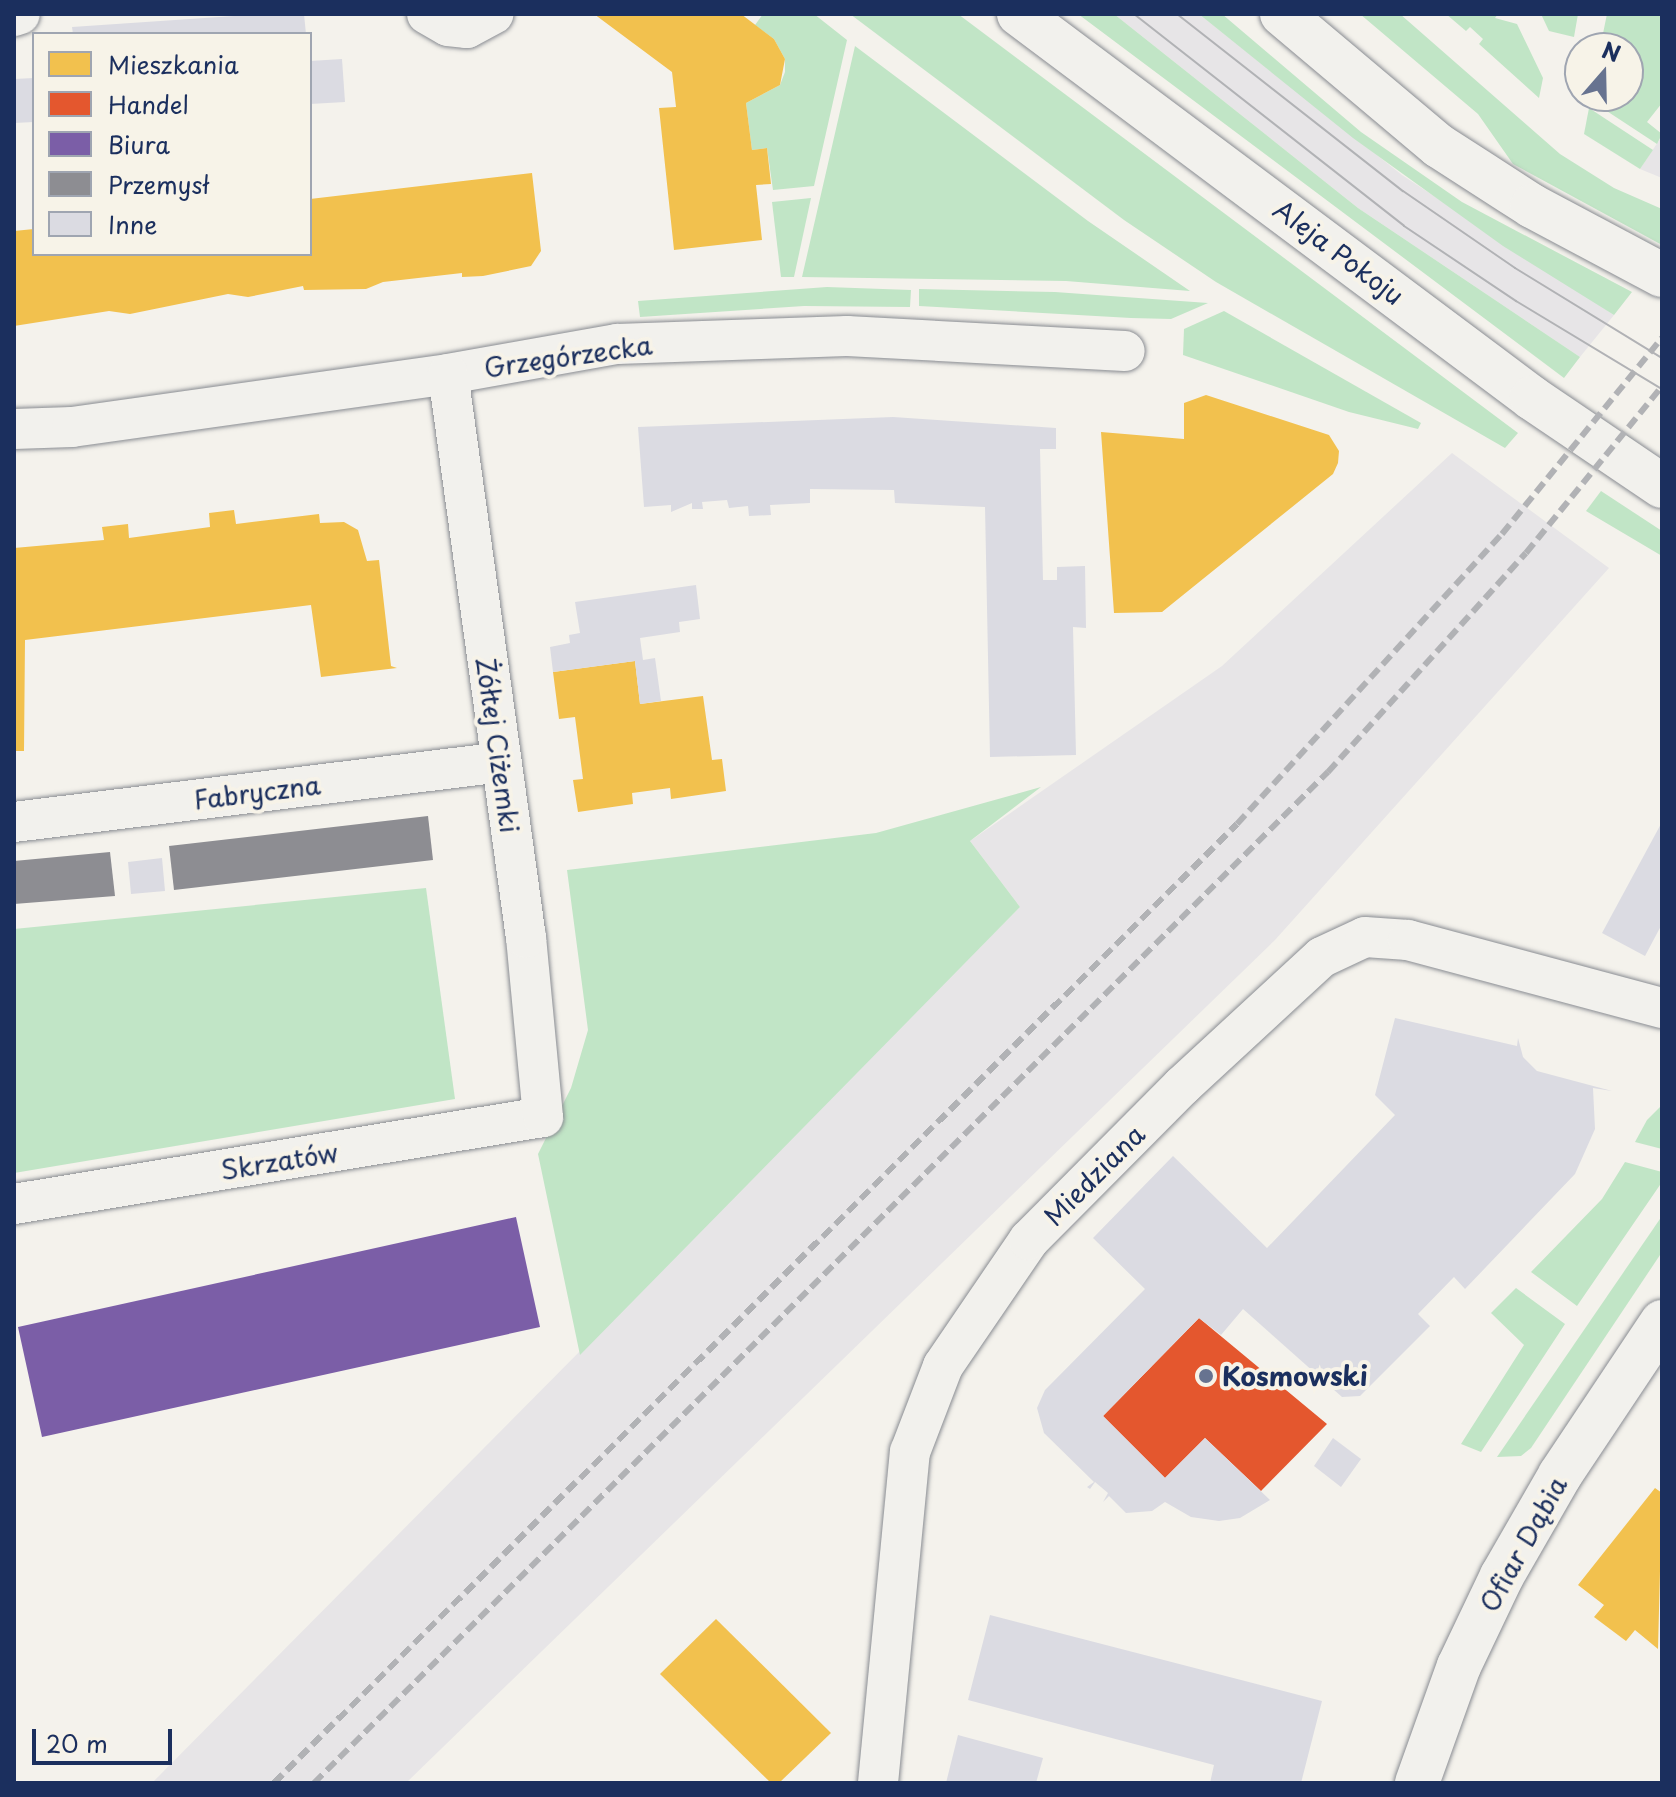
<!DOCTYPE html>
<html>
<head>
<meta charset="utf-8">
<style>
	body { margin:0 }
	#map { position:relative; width:1676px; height:1797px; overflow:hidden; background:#f4f2ec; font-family:"Playpen Sans",sans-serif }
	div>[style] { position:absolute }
	.built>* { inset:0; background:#e7e5e7 }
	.green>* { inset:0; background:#c1e5c6 }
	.homes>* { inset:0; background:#f2c14e }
	.shops>* { inset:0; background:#e4572e }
	.offices>* { inset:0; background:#7b5ea7 }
	.industry>* { inset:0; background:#8d8d92 }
	.building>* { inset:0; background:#dbdbe2 }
	.roads { filter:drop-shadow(0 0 2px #898c92) drop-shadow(0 0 2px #898c92) }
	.street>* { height:40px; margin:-20px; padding:0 20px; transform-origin:20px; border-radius:20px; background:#f2f1ed }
	.secondary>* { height:44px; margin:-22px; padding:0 22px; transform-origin:22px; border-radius:22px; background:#f2f1ed }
	.tram>* { height:2px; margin:-1px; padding:0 1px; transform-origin:1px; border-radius:1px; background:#b1b2b5 }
	.rail>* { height:6px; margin-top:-3px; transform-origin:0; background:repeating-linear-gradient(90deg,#b1b2b5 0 12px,transparent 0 18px) }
	.dots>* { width:22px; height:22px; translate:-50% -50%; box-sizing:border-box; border:4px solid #f7f3e8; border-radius:50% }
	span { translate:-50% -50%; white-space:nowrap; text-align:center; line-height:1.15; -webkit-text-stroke:8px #f7f3e8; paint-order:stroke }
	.street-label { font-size:26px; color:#1b2f5e }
	.poi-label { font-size:26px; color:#1b2f5e; font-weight:700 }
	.left { translate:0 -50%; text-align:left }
	.frame { position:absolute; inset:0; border:16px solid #1b2f5e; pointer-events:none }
	.legend { position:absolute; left:32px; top:32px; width:280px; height:224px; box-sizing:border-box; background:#f7f3e8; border:2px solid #9fa5b1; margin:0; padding:10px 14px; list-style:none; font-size:24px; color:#1b2f5e }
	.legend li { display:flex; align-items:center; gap:16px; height:40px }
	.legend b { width:40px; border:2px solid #9fa5b1 }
	.north { position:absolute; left:1564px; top:32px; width:80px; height:80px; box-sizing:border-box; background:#f7f3e8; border:2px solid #9fa5b1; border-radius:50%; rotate:20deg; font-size:22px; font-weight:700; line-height:32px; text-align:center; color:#1b2f5e }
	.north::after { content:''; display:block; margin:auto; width:28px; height:36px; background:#677390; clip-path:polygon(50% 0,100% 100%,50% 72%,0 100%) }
	.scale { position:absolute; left:32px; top:1729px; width:140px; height:36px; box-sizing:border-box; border:4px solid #1b2f5e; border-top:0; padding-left:10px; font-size:24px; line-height:28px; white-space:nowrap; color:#1b2f5e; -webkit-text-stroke:6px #f7f3e8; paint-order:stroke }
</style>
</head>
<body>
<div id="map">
	<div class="built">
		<div style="clip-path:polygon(1114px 14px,1199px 14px,1402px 175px,1614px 315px,1580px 357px,1358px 208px)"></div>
		<div style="clip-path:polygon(1662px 136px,1662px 178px,1640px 169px)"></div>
		<div style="clip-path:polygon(1452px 453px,1609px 568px,1275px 940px,406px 1783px,152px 1783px,1020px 907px,970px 841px,1222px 666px)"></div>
	</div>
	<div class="green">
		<div style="clip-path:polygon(763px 14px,814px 14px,847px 40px,814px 186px,773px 190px,767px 148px,752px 150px,746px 103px,780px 85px,785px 72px,785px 59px,774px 39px,755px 25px)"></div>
		<div style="clip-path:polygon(850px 14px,958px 14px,1518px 433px,1505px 448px,1216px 282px,1124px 220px)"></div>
		<div style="clip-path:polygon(1078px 14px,1114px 14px,1358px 208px,1580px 357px,1564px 378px)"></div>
		<div style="clip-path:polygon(1199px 14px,1222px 14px,1361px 132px,1462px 202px,1632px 292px,1614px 315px,1503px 246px,1353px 138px)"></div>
		<div style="clip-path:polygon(1360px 14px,1400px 14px,1560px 154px,1614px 188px,1662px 209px,1662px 245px,1513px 164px,1478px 114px)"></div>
		<div style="clip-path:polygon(1446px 14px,1498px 14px,1495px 18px,1517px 24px,1543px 78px,1539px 98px,1479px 44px,1483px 39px,1470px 27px,1466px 31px)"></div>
		<div style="clip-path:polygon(1541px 14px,1578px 14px,1574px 37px,1549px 31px)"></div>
		<div style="clip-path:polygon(1607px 14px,1662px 14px,1662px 103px,1647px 122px,1662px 134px,1657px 144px,1590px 100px,1628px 96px,1628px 48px,1600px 48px)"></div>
		<div style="clip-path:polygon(855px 46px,1088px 221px,1190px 291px,1066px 281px,802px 277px)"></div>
		<div style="clip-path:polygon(1589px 108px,1653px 150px,1640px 169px,1584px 134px)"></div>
		<div style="clip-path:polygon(811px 198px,794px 277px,781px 277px,772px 202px)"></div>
		<div style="clip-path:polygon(827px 287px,911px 290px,910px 307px,804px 306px,640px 317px,638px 301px)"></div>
		<div style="clip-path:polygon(919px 289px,1055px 292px,1208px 303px,1171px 319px,1131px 318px,919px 306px)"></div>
		<div style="clip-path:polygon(1224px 311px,1421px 423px,1418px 429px,1349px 412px,1183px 355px,1184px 329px)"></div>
		<div style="clip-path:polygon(1601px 491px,1662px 531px,1662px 556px,1586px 511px)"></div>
		<div style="clip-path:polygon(1041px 787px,970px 841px,1020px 907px,580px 1355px,538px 1154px,571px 1088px,588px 1030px,567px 870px,876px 833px)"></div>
		<div style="clip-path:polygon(426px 888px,455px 1099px,14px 1173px,14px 929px)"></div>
		<div style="clip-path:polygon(1662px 1105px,1662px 1149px,1635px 1142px,1647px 1120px)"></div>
		<div style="clip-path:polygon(1625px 1162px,1662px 1172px,1662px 1182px,1577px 1306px,1531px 1272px,1602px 1199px)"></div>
		<div style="clip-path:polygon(1662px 1216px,1662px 1252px,1531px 1448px,1521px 1456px,1497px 1457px)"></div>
		<div style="clip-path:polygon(1516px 1288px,1565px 1324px,1481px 1452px,1461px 1444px,1524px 1345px,1491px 1313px)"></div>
	</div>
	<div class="homes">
		<div style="clip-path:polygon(594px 14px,741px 14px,774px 39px,785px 59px,780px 85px,746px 103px,752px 150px,767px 148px,771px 184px,756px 185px,762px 240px,674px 250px,659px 108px,676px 107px,672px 72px)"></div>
		<div style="clip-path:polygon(532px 173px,541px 251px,531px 266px,483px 276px,462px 277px,462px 273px,383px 282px,366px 289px,304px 290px,303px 286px,248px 297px,228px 294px,130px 314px,109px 311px,14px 326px,14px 231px,34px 229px,34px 254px,310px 254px,310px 199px)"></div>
		<div style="clip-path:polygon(1206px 395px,1329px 435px,1339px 451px,1338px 463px,1333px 474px,1162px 612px,1114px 613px,1101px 432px,1184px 439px,1184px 403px)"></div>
		<div style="clip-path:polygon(234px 510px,236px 524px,319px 514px,320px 523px,344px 522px,358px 530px,367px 561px,379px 560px,391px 666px,397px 668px,321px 677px,311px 605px,25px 640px,24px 751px,14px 751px,14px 548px,104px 540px,102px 527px,128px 524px,129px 538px,210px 527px,209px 513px)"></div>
		<div style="clip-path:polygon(635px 661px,640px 704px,703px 696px,712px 760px,722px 759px,726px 791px,671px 799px,670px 788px,632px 793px,633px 804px,578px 812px,573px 780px,583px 779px,575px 717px,559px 719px,553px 672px)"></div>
		<div style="clip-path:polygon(1655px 1488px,1662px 1493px,1658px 1649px,1635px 1630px,1626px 1641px,1594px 1617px,1604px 1605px,1578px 1585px)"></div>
		<div style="clip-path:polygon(716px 1619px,831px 1733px,779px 1783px,771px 1783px,660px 1674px)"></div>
	</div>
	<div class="shops">
		<div style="clip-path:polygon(1199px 1318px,1327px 1424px,1261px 1491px,1205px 1438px,1165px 1478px,1103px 1416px)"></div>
	</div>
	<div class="offices">
		<div style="clip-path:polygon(516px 1217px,540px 1327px,42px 1437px,18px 1327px)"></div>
	</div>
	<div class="industry">
		<div style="clip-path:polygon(428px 816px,433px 860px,174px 890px,169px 846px)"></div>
		<div style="clip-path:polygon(110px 852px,115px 896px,14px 904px,14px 861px)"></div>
	</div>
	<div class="building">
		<div style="clip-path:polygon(264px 14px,304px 14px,306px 34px,73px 34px,72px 27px)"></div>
		<div style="clip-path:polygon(342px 59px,345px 102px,310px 104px,310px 61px)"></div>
		<div style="clip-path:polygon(34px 78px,34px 122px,14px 123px,14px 79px)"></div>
		<div style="clip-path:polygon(893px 417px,1056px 428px,1056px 449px,1040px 449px,1043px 580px,1057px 580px,1057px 567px,1085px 566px,1086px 628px,1073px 627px,1076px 755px,990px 757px,985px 507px,895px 503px,894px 490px,810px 489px,810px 503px,770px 505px,771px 515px,749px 516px,748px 506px,729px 508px,727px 500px,702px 502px,703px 509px,692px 509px,692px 503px,671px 512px,671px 505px,644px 507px,638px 427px)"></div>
		<div style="clip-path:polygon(696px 585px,700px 619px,679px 622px,680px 632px,640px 638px,643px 660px,655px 658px,661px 701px,640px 704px,635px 661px,553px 672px,550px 647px,570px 643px,569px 635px,580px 633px,575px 602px)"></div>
		<div style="clip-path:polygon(1662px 822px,1662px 924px,1645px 956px,1602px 933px)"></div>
		<div style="clip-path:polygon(162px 858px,165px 891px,131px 894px,128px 862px)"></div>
		<div style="clip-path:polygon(1395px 1018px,1517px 1046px,1518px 1038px,1523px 1057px,1537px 1071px,1612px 1091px,1593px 1088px,1595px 1129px,1575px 1174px,1465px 1289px,1454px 1277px,1418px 1314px,1430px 1326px,1360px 1396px,1342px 1397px,1243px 1309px,1221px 1335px,1199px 1318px,1103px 1416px,1165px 1478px,1205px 1438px,1270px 1500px,1240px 1518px,1219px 1521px,1191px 1517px,1165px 1502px,1152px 1511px,1126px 1513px,1109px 1496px,1103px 1502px,1108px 1493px,1095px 1482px,1090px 1489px,1087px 1487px,1094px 1482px,1044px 1433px,1037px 1408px,1045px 1390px,1145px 1289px,1093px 1238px,1173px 1156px,1267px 1248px,1395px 1115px,1375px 1095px)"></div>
		<div style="clip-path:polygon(1333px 1438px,1361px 1459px,1341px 1487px,1314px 1466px)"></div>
		<div style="clip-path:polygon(990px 1615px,1322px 1701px,1301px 1783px,1210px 1783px,1214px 1765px,968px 1700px)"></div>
		<div style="clip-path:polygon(958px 1735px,1043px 1758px,1036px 1783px,946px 1783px)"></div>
	</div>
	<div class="roads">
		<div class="street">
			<div style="left:427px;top:14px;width:24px;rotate:30deg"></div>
			<div style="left:448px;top:26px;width:19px;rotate:6deg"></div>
			<div style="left:467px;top:28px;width:30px;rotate:-28deg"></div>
			<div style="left:14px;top:16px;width:6px;rotate:-18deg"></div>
			<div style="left:14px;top:429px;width:58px;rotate:-2deg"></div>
			<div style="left:72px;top:427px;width:380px;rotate:-8deg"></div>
			<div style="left:448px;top:374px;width:172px;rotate:-10.1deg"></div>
			<div style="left:617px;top:344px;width:230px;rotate:-2deg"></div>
			<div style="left:847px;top:336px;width:278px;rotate:3.1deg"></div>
			<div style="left:14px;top:822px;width:490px;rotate:-7deg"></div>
			<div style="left:14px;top:1204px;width:536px;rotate:-9.34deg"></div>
			<div style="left:543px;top:1117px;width:180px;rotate:-95.4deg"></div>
			<div style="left:526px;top:938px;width:569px;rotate:-97.87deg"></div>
			<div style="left:878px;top:1783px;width:333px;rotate:-84.5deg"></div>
			<div style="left:910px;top:1452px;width:92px;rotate:-69deg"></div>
			<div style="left:943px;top:1366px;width:153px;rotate:-55.7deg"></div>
			<div style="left:1029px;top:1240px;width:217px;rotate:-45.2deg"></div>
			<div style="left:1182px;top:1086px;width:190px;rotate:-42.7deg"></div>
			<div style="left:1322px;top:957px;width:47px;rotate:-24.9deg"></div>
			<div style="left:1365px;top:937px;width:43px;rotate:4deg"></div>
			<div style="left:1408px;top:940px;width:263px;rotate:15deg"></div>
		</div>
		<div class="secondary">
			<div style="left:1019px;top:14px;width:641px;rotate:36.82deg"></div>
			<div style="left:1532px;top:398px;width:157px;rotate:34.1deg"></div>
			<div style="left:1282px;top:14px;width:205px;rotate:40.1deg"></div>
			<div style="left:1439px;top:146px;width:111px;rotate:32.8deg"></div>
			<div style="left:1532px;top:206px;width:147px;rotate:28deg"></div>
			<div style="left:1417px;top:1783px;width:124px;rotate:-70.3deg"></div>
			<div style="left:1459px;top:1666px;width:100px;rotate:-64.5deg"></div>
			<div style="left:1502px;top:1576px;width:116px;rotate:-60.1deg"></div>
			<div style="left:1560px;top:1475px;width:184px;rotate:-56.3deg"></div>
		</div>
	</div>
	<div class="tram">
		<div style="left:1134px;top:14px;width:343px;rotate:38.1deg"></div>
		<div style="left:1404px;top:226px;width:135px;rotate:33.8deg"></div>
		<div style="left:1516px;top:301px;width:170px;rotate:31.1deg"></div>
		<div style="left:1177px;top:14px;width:287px;rotate:38.1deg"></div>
		<div style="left:1403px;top:191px;width:136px;rotate:34.5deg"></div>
		<div style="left:1515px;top:268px;width:172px;rotate:31.5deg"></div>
	</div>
	<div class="rail">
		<div style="left:274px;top:1783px;width:1359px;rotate:-44.88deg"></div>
		<div style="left:1237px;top:824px;width:393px;rotate:-47.6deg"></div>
		<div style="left:1502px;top:534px;width:253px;rotate:-50.8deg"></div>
		<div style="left:314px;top:1783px;width:1432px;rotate:-44.92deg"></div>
		<div style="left:1328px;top:772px;width:295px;rotate:-47.9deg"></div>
		<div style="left:1526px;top:553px;width:215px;rotate:-50.8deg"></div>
	</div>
	<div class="dots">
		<div style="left:1206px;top:1376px;background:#677390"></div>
	</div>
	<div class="street-label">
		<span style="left:1339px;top:252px;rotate:37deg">Aleja Pokoju</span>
		<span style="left:568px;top:356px;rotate:-8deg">Grzegórzecka</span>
		<span style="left:498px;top:745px;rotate:82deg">Żółtej Ciżemki</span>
		<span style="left:257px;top:792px;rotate:-7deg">Fabryczna</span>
		<span style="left:279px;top:1161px;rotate:-9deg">Skrzatów</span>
		<span style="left:1094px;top:1175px;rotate:-45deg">Miedziana</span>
		<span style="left:1523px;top:1544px;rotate:-61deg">Ofiar Dąbia</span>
	</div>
	<div class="poi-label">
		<span class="left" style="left:1222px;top:1376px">Kosmowski</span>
	</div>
	<div class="frame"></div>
	<ul class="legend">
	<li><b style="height:22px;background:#f2c14e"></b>Mieszkania</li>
	<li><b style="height:22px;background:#e4572e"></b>Handel</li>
	<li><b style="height:22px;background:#7b5ea7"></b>Biura</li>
	<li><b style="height:22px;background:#8d8d92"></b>Przemysł</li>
	<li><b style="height:22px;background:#dbdbe2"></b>Inne</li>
	</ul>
	<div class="north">N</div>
	<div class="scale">20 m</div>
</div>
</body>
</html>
